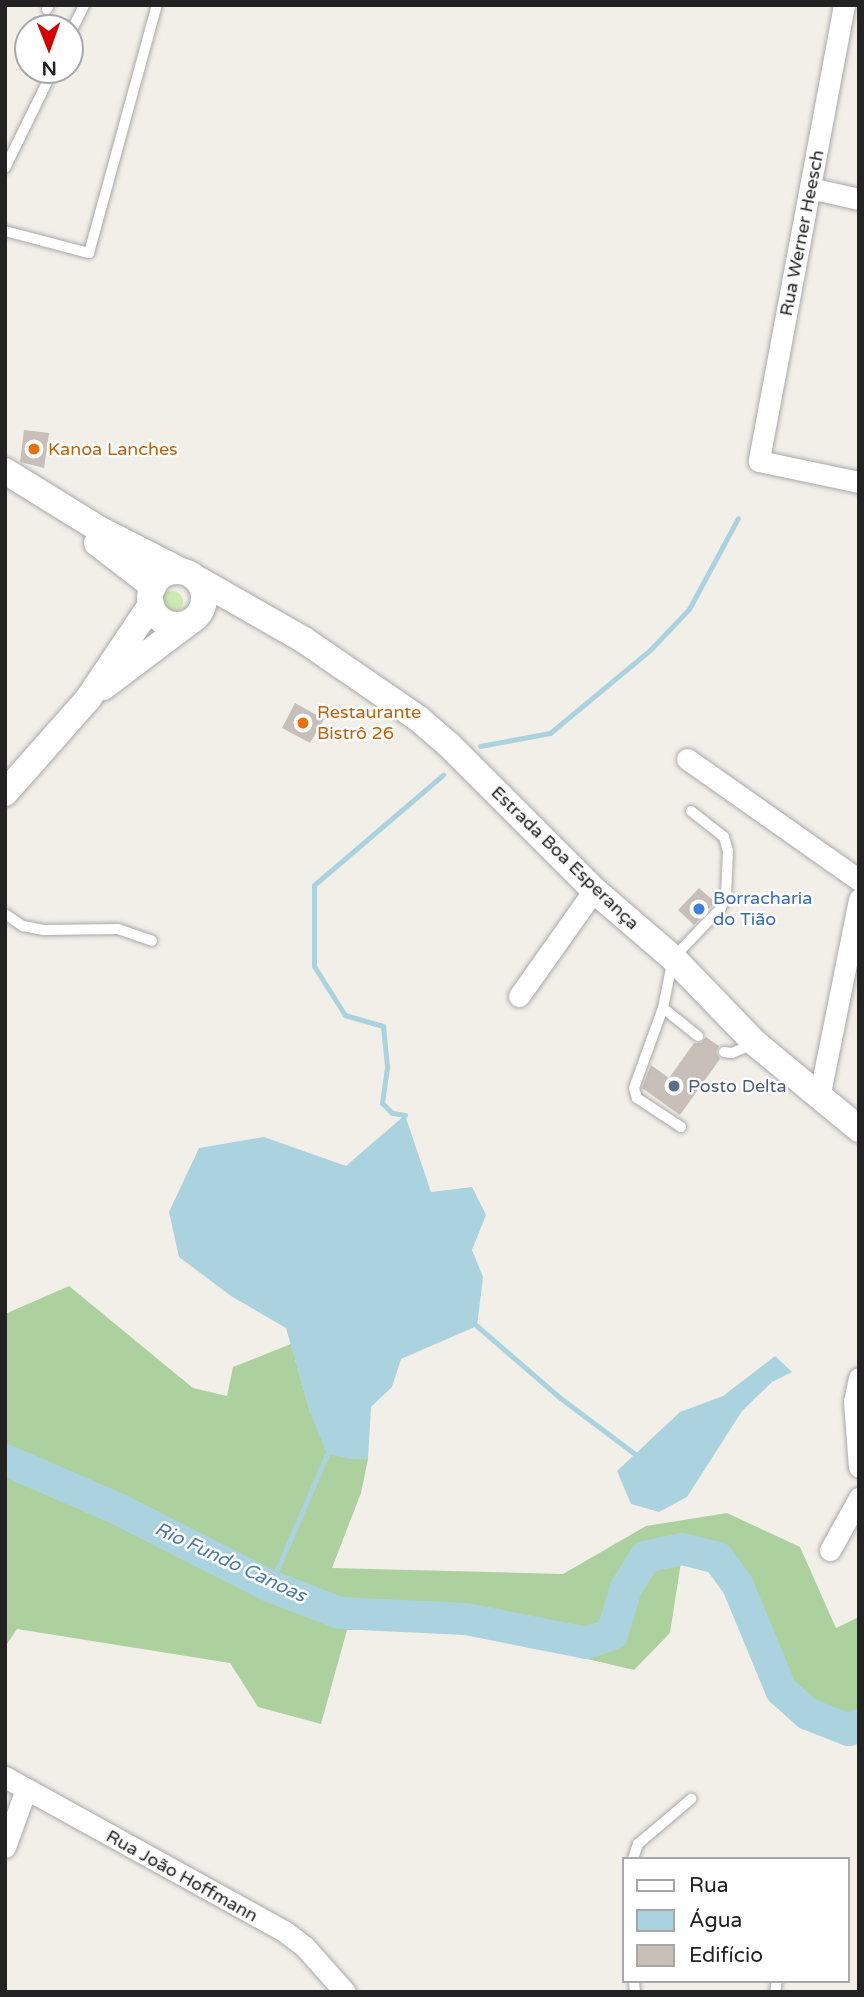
<!DOCTYPE html>
<html>
<head>
<meta charset="utf-8">
<style>
	body { margin:0 }
	#map { position:relative; width:864px; height:1997px; overflow:hidden; background:#f2efe9; font-family:"Varela Round",sans-serif }
	div>[style] { position:absolute }
	.grass>* { inset:0; background:#cdebb0 }
	.round { border-radius:50% }
	.forest>* { inset:0; background:#add19e }
	.water>* { inset:0; background:#aad3df }
	.stream>* { height:5px; margin:-2.5px; padding:0 2.5px; transform-origin:2.5px; border-radius:2.5px; background:#aad3df }
	.river>* { height:32px; margin:-16px; padding:0 16px; transform-origin:16px; border-radius:16px; background:#aad3df }
	.building>* { inset:0; background:#c7bfb8 }
	.roads { filter:drop-shadow(0 0 2px #a9a9a9) drop-shadow(0 0 2px #a9a9a9) }
	.service>* { height:10px; margin:-5px; padding:0 5px; transform-origin:5px; border-radius:5px; background:#fff }
	.minor>* { height:21px; margin:-10.5px; padding:0 10.5px; transform-origin:10.5px; border-radius:10.5px; background:#fff }
	.tertiary>* { height:26px; margin:-13px; padding:0 13px; transform-origin:13px; border-radius:13px; background:#fff }
	.tertiary>.ring { margin:-13px; padding:0; box-sizing:content-box; background:none; border:26px solid #fff; border-radius:50% }
	.dots>* { width:19px; height:19px; translate:-50% -50%; box-sizing:border-box; border:4px solid #fff; border-radius:50% }
	span { translate:-50% -50%; white-space:nowrap; text-align:center; line-height:1.15; -webkit-text-stroke:5px #fff; paint-order:stroke }
	.street-label { font-size:18px; color:#222 }
	.food-label { font-size:18px; color:#c56008 }
	.left { translate:0 -50%; text-align:left }
	.shop-label { font-size:18px; color:#366cbe }
	.service-label { font-size:18px; color:#4e5e75 }
	.water-label { font-size:19px; color:#4a7aab; font-style:italic }
	.frame { position:absolute; inset:0; border:7px solid #222; pointer-events:none }
	.legend { position:absolute; left:622px; top:1857px; width:228px; height:126px; box-sizing:border-box; background:#fff; border:2px solid #a7a7a7; margin:0; padding:9px 12px; list-style:none; font-size:21px; color:#222 }
	.legend li { display:flex; align-items:center; gap:14px; height:35px }
	.legend b { width:35px; border:2px solid #a7a7a7 }
	.north { position:absolute; left:14px; top:14px; width:70px; height:70px; box-sizing:border-box; background:#fff; border:2px solid #a7a7a7; border-radius:50%; rotate:179deg; font-size:19px; font-weight:700; line-height:28px; text-align:center; color:#222 }
	.north::after { content:''; display:block; margin:auto; width:24px; height:32px; background:#d40000; clip-path:polygon(50% 0,100% 100%,50% 72%,0 100%) }
</style>
</head>
<body>
<div id="map">
	<div class="grass">
		<div class="round" style="left:161px;top:591px;width:22px;height:22px"></div>
	</div>
	<div class="forest">
		<div style="clip-path:polygon(69px 1286px,193px 1388px,227px 1396px,233px 1367px,291px 1344px,310px 1412px,351px 1459px,368px 1459px,361px 1493px,332px 1568px,563px 1574px,646px 1526px,727px 1513px,800px 1547px,836px 1628px,859px 1617px,859px 1743px,849px 1730px,781px 1690px,738px 1586px,718px 1558px,683px 1549px,670px 1633px,634px 1670px,464px 1630px,347px 1630px,321px 1724px,258px 1707px,230px 1663px,17px 1629px,5px 1647px,5px 1314px)"></div>
	</div>
	<div class="water">
		<div style="clip-path:polygon(405px 1115px,431px 1192px,472px 1187px,486px 1215px,472px 1250px,483px 1277px,477px 1326px,401px 1359px,392px 1387px,371px 1407px,368px 1459px,351px 1459px,327px 1454px,310px 1412px,286px 1328px,231px 1296px,179px 1257px,169px 1212px,199px 1148px,264px 1137px,346px 1166px)"></div>
		<div style="clip-path:polygon(775px 1356px,792px 1372px,772px 1382px,742px 1411px,687px 1497px,659px 1512px,631px 1504px,617px 1471px,680px 1412px,723px 1396px)"></div>
	</div>
	<div class="stream">
		<div style="left:480px;top:746px;width:71px;rotate:-10.5deg"></div>
		<div style="left:550px;top:733px;width:131px;rotate:-39.7deg"></div>
		<div style="left:651px;top:649px;width:55px;rotate:-46.5deg"></div>
		<div style="left:689px;top:609px;width:103px;rotate:-61.7deg"></div>
		<div style="left:405px;top:1115px;width:13px;rotate:-171deg"></div>
		<div style="left:392px;top:1113px;width:14px;rotate:-135deg"></div>
		<div style="left:382px;top:1103px;width:37px;rotate:-82deg"></div>
		<div style="left:387px;top:1066px;width:40px;rotate:-95.7deg"></div>
		<div style="left:383px;top:1026px;width:40px;rotate:-164deg"></div>
		<div style="left:345px;top:1015px;width:58px;rotate:-122.3deg"></div>
		<div style="left:314px;top:966px;width:81px;rotate:-90deg"></div>
		<div style="left:314px;top:885px;width:170px;rotate:-40.5deg"></div>
		<div style="left:477px;top:1326px;width:108px;rotate:40.9deg"></div>
		<div style="left:559px;top:1397px;width:95px;rotate:36.9deg"></div>
		<div style="left:270px;top:1586px;width:144px;rotate:-66.6deg"></div>
	</div>
	<div class="river">
		<div style="left:5px;top:1460px;width:123px;rotate:23.4deg"></div>
		<div style="left:118px;top:1509px;width:170px;rotate:26.9deg"></div>
		<div style="left:270px;top:1586px;width:75px;rotate:21.1deg"></div>
		<div style="left:340px;top:1613px;width:126px;rotate:2.7deg"></div>
		<div style="left:466px;top:1619px;width:122px;rotate:11.3deg"></div>
		<div style="left:586px;top:1643px;width:28px;rotate:-19deg"></div>
		<div style="left:612px;top:1634px;width:48px;rotate:-73.1deg"></div>
		<div style="left:626px;top:1588px;width:36px;rotate:-58deg"></div>
		<div style="left:645px;top:1557px;width:38px;rotate:-12deg"></div>
		<div style="left:682px;top:1549px;width:37px;rotate:14deg"></div>
		<div style="left:718px;top:1558px;width:34px;rotate:54deg"></div>
		<div style="left:738px;top:1586px;width:113px;rotate:67.5deg"></div>
		<div style="left:781px;top:1690px;width:36px;rotate:42deg"></div>
		<div style="left:808px;top:1714px;width:44px;rotate:21.3deg"></div>
		<div style="left:849px;top:1730px;width:11px;rotate:-27deg"></div>
	</div>
	<div class="building">
		<div style="clip-path:polygon(24px 430px,49px 433px,44px 468px,20px 462px)"></div>
		<div style="clip-path:polygon(295px 703px,324px 719px,310px 743px,282px 728px)"></div>
		<div style="clip-path:polygon(699px 888px,715px 902px,694px 925px,678px 910px)"></div>
		<div style="clip-path:polygon(706px 1037px,719px 1046px,716px 1052px,720px 1059px,680px 1115px,642px 1088px,651px 1065px,669px 1078px,694px 1043px,701px 1043px)"></div>
	</div>
	<div class="roads">
		<div class="service">
			<div style="left:47px;top:9px;width:4px;rotate:-63deg"></div>
			<div style="left:70px;top:34px;width:32px;rotate:-64deg"></div>
			<div style="left:5px;top:168px;width:109px;rotate:-63.9deg"></div>
			<div style="left:5px;top:231px;width:87px;rotate:14.7deg"></div>
			<div style="left:89px;top:253px;width:257px;rotate:-74.7deg"></div>
			<div style="left:5px;top:914px;width:22px;rotate:34deg"></div>
			<div style="left:23px;top:926px;width:21px;rotate:11deg"></div>
			<div style="left:44px;top:930px;width:74px;rotate:-0.8deg"></div>
			<div style="left:118px;top:929px;width:36px;rotate:19deg"></div>
			<div style="left:663px;top:1008px;width:45px;rotate:38.7deg"></div>
			<div style="left:724px;top:1052px;width:8px;rotate:7deg"></div>
			<div style="left:732px;top:1053px;width:25px;rotate:-23deg"></div>
			<div style="left:681px;top:1127px;width:53px;rotate:-146.6deg"></div>
			<div style="left:637px;top:1098px;width:10px;rotate:-107deg"></div>
			<div style="left:634px;top:1088px;width:85px;rotate:-70.1deg"></div>
			<div style="left:663px;top:1008px;width:51px;rotate:-78.7deg"></div>
			<div style="left:673px;top:958px;width:69px;rotate:-46.2deg"></div>
			<div style="left:721px;top:908px;width:13px;rotate:-67deg"></div>
			<div style="left:726px;top:896px;width:45px;rotate:-87.5deg"></div>
			<div style="left:728px;top:851px;width:15px;rotate:-106deg"></div>
			<div style="left:724px;top:837px;width:42px;rotate:-141.8deg"></div>
			<div style="left:633px;top:1859px;width:16px;rotate:-72deg"></div>
			<div style="left:638px;top:1844px;width:70px;rotate:-40.3deg"></div>
			<div style="left:634px;top:1981px;width:11px;rotate:85deg"></div>
			<div style="left:775px;top:1992px;width:11px;rotate:-80deg"></div>
		</div>
		<div class="minor">
			<div style="left:844px;top:5px;width:464px;rotate:100.6deg"></div>
			<div style="left:759px;top:461px;width:102px;rotate:11.9deg"></div>
			<div style="left:810px;top:188px;width:50px;rotate:12.7deg"></div>
			<div style="left:687px;top:759px;width:210px;rotate:35.1deg"></div>
			<div style="left:519px;top:996px;width:130px;rotate:-54.7deg"></div>
			<div style="left:819px;top:1098px;width:203px;rotate:-78.6deg"></div>
			<div style="left:859px;top:1378px;width:24px;rotate:102deg"></div>
			<div style="left:854px;top:1401px;width:66px;rotate:85.7deg"></div>
			<div style="left:830px;top:1550px;width:60px;rotate:-60.9deg"></div>
			<div style="left:5px;top:1777px;width:319px;rotate:28.9deg"></div>
			<div style="left:284px;top:1931px;width:26px;rotate:37deg"></div>
			<div style="left:305px;top:1947px;width:60px;rotate:48.4deg"></div>
			<div style="left:5px;top:1847px;width:62px;rotate:-70.1deg"></div>
		</div>
		<div class="tertiary">
			<div style="left:5px;top:471px;width:110px;rotate:31.7deg"></div>
			<div style="left:99px;top:529px;width:90px;rotate:27.1deg"></div>
			<div style="left:97px;top:543px;width:71px;rotate:37.5deg"></div>
			<div class="ring" style="left:150px;top:571px;width:28px;height:28px"></div>
			<div style="left:199px;top:580px;width:121px;rotate:29.7deg"></div>
			<div style="left:304px;top:640px;width:140px;rotate:34.5deg"></div>
			<div style="left:419px;top:719px;width:40px;rotate:41deg"></div>
			<div style="left:449px;top:745px;width:205px;rotate:45deg"></div>
			<div style="left:594px;top:890px;width:104px;rotate:40.7deg"></div>
			<div style="left:673px;top:958px;width:118px;rotate:46deg"></div>
			<div style="left:755px;top:1043px;width:135px;rotate:39.6deg"></div>
			<div style="left:103px;top:687px;width:105px;rotate:-36.9deg"></div>
			<div style="left:5px;top:793px;width:125px;rotate:-48.6deg"></div>
			<div style="left:88px;top:699px;width:113px;rotate:-56.2deg"></div>
		</div>
	</div>
	<div class="dots">
		<div style="left:34px;top:449px;background:#e8710a"></div>
		<div style="left:303px;top:723px;background:#e8710a"></div>
		<div style="left:699px;top:909px;background:#3f7fe0"></div>
		<div style="left:674px;top:1086px;background:#5c6f8a"></div>
	</div>
	<div class="street-label">
		<span style="left:802px;top:233px;rotate:-79deg">Rua Werner Heesch</span>
		<span style="left:565px;top:858px;rotate:44deg">Estrada Boa Esperança</span>
		<span style="left:182px;top:1876px;rotate:29deg">Rua João Hoffmann</span>
	</div>
	<div class="food-label">
		<span class="left" style="left:48px;top:449px">Kanoa Lanches</span>
		<span class="left" style="left:317px;top:723px">Restaurante<br>Bistrô 26</span>
	</div>
	<div class="shop-label">
		<span class="left" style="left:713px;top:909px">Borracharia<br>do Tião</span>
	</div>
	<div class="service-label">
		<span class="left" style="left:688px;top:1086px">Posto Delta</span>
	</div>
	<div class="water-label">
		<span style="left:230px;top:1563px;rotate:25deg">Rio Fundo Canoas</span>
	</div>
	<div class="frame"></div>
	<ul class="legend">
	<li><b style="height:9px;background:#fff"></b>Rua</li>
	<li><b style="height:19px;background:#aad3df"></b>Água</li>
	<li><b style="height:19px;background:#c7bfb8"></b>Edifício</li>
	</ul>
	<div class="north">N</div>
</div>
</body>
</html>
